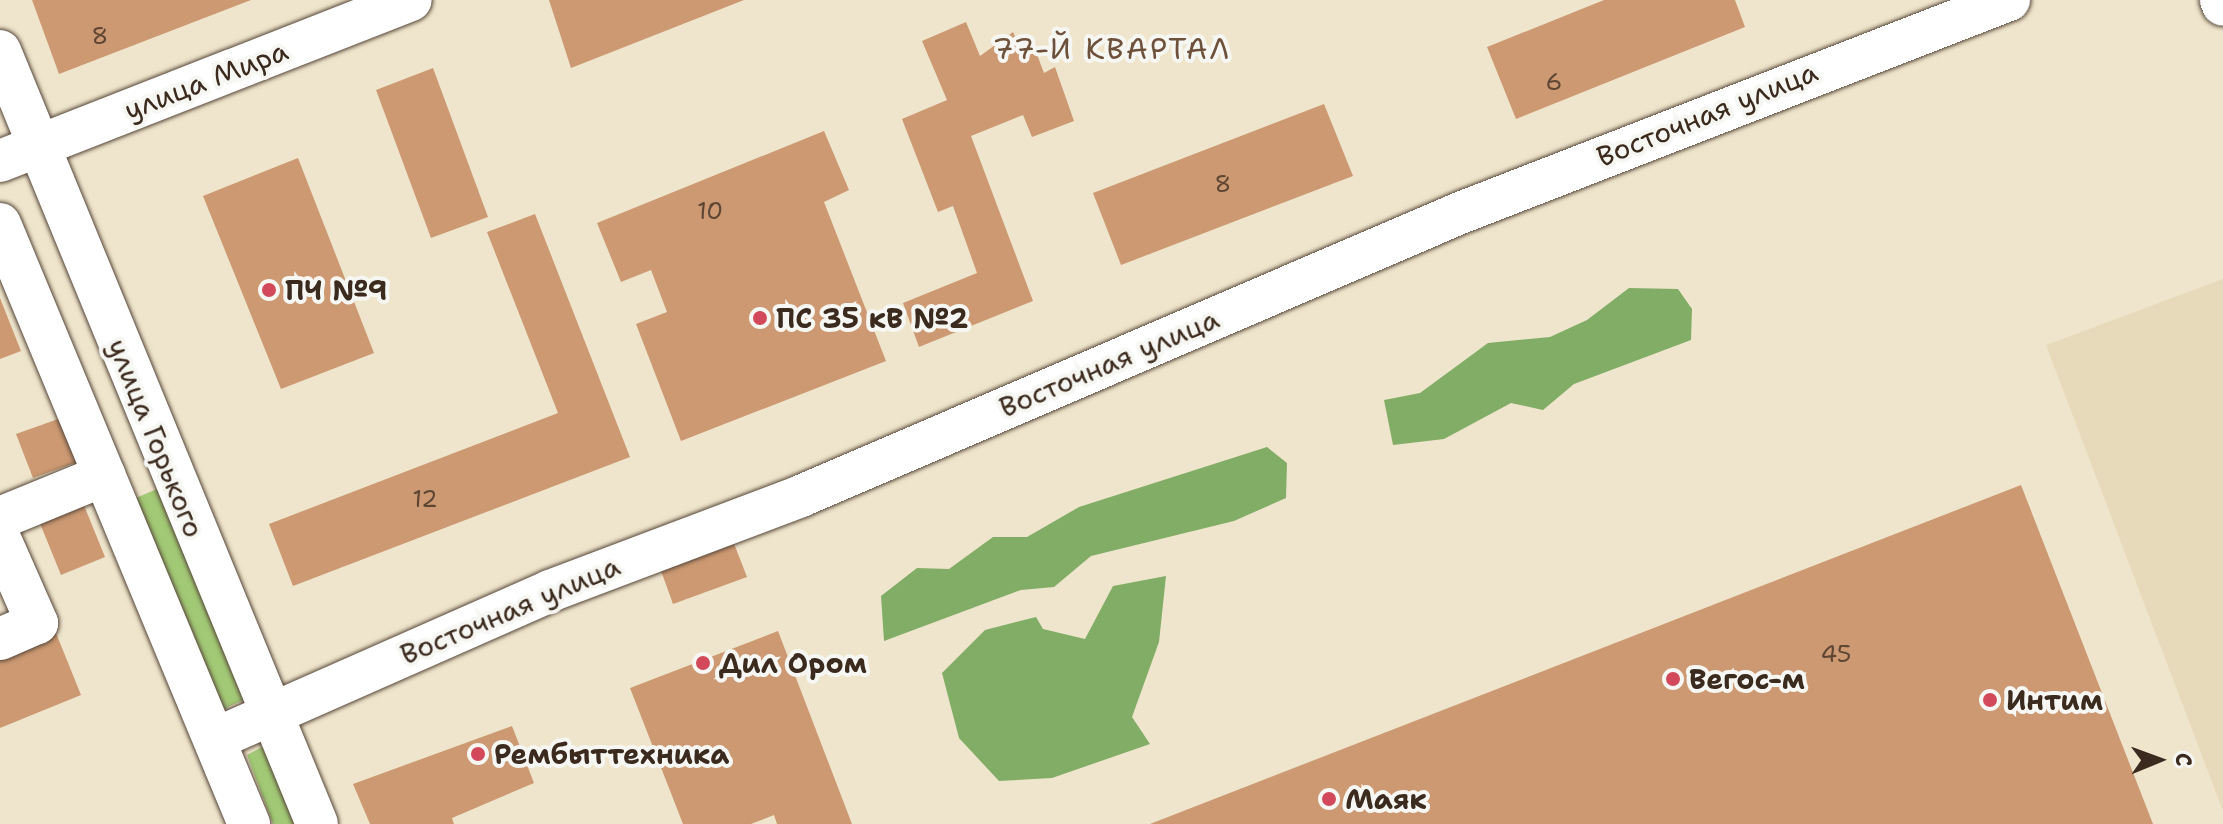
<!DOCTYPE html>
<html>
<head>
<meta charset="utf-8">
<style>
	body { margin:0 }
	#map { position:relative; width:2223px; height:824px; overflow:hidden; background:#efe5cc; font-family:"Shantell Sans",sans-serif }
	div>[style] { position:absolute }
	.built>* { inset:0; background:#e7daba }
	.green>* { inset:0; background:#a2c975 }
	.forest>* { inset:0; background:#81ad66 }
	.building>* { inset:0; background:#cc9972 }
	.roads { filter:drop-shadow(0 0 2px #564638) drop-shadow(0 0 2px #564638) }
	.minor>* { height:42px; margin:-21px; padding:0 21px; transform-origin:21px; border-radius:21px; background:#fff }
	.dots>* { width:22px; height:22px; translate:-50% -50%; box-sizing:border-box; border:4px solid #f6f6f2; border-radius:50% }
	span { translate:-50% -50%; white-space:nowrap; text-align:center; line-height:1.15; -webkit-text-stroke:8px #f6f6f2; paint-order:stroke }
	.number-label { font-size:24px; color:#5f4633 }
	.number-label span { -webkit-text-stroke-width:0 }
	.street-label { font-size:28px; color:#3b2a1e }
	.poi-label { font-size:28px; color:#3b2a1e; font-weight:700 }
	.left { translate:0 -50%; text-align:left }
	.neighbourhood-label { font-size:30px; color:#6e513b; letter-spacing:2px }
	.north { position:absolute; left:2119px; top:720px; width:80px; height:80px; -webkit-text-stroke:6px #f6f6f2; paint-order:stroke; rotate:89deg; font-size:22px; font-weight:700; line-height:32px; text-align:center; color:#3b2a1e }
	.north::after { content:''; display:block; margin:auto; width:28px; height:36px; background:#3b2a1e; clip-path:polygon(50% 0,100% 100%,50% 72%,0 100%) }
</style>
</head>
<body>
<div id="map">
	<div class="built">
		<div style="clip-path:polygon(2223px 279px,2223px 811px,2046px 345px)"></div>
	</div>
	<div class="green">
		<div style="clip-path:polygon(159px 488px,248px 698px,223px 709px,136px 498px)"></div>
		<div style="clip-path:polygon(266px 745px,298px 824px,273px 824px,247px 755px)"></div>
	</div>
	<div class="forest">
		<div style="clip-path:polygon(1629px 288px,1678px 289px,1692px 309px,1691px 340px,1574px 384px,1543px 410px,1511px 403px,1444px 439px,1393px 445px,1384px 400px,1420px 393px,1488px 343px,1550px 337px,1587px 320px)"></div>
		<div style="clip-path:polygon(1267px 447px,1287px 463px,1286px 498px,1234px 521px,1091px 556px,1054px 587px,1021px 590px,884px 641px,881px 596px,917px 568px,949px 569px,993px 537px,1027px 537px,1079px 507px)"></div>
		<div style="clip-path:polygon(1166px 576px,1159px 642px,1132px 717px,1150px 744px,1052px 778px,999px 781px,959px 738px,942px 673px,985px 630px,1036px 617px,1043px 629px,1085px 639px,1113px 586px)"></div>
	</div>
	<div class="building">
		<div style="clip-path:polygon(32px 0,251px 0,59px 74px)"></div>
		<div style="clip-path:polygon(549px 0,744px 0,571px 68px)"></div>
		<div style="clip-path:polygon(1604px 0,1735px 0,1745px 27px,1516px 119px,1487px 47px)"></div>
		<div style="clip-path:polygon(966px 22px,980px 56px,1013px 32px,1022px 52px,1033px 44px,1044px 73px,1055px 67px,1074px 121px,1032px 137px,1023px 115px,971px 136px,1033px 301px,919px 347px,903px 303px,977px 273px,953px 206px,938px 212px,902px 119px,947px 100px,922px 41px)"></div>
		<div style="clip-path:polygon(433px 68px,488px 217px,431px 238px,376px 90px)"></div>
		<div style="clip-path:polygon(1324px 104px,1353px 176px,1121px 265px,1093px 193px)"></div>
		<div style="clip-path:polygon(824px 131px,849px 190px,824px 202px,886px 361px,681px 441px,636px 324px,667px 312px,651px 270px,621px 282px,597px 223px)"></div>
		<div style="clip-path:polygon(298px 158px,374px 353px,281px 389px,203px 196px)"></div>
		<div style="clip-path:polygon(535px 214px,630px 457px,293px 586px,269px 524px,558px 413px,487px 232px)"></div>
		<div style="clip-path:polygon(0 298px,21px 351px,0 359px)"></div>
		<div style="clip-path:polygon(61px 418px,77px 462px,33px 478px,16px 434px)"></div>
		<div style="clip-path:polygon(2021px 485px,2153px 824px,1150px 824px)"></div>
		<div style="clip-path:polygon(81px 498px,105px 557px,61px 575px,37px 516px)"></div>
		<div style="clip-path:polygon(733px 541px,747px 577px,673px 604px,660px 568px)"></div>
		<div style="clip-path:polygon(778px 631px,852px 824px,777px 824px,774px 815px,751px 824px,683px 824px,630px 688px)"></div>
		<div style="clip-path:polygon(56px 633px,81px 695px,0 728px,0 655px)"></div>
		<div style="clip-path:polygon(512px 726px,534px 783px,452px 818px,454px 824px,370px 824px,353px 784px)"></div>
	</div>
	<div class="roads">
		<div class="minor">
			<div style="left:2221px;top:0;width:5px;rotate:68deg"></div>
			<div style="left:0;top:51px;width:835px;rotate:67.7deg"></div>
			<div style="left:0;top:161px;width:441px;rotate:-21.4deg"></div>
			<div style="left:0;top:224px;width:650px;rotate:67.46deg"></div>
			<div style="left:0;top:518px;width:113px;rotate:-22.3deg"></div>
			<div style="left:0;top:539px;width:92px;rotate:66.2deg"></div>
			<div style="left:37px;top:623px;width:40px;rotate:156.6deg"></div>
			<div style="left:215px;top:739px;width:366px;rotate:-23.8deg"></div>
			<div style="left:550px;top:591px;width:268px;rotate:-20.7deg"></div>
			<div style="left:801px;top:496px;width:717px;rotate:-23.24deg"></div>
			<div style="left:1460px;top:213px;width:589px;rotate:-21.21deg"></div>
		</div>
	</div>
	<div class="dots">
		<div style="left:269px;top:290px;background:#d1495b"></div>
		<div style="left:760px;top:318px;background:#d1495b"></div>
		<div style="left:703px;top:663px;background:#d1495b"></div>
		<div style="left:1673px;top:679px;background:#d1495b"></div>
		<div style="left:1990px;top:700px;background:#d1495b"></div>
		<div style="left:478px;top:754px;background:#d1495b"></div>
		<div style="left:1329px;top:799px;background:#d1495b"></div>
	</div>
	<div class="number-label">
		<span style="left:100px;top:37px">8</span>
		<span style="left:1554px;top:83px">6</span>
		<span style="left:1223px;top:185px">8</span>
		<span style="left:710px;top:212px">10</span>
		<span style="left:425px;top:500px">12</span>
		<span style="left:1836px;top:655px">45</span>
	</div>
	<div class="street-label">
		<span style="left:206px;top:80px;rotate:-21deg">улица Мира</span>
		<span style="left:1707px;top:114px;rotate:-22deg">Восточная улица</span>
		<span style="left:1109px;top:363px;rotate:-23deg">Восточная улица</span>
		<span style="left:156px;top:438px;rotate:68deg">улица Горького</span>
		<span style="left:510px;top:610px;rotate:-23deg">Восточная улица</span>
	</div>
	<div class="poi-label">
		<span class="left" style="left:285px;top:290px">ПЧ №9</span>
		<span class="left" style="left:776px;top:318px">ПС 35 кВ №2</span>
		<span class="left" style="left:719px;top:663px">Дил Ором</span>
		<span class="left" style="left:1689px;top:679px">Вегос-м</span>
		<span class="left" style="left:2006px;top:700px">Интим</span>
		<span class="left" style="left:494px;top:754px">Рембыттехника</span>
		<span class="left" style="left:1345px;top:799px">Маяк</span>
	</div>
	<div class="neighbourhood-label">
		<span style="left:1112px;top:49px">77-Й КВАРТАЛ</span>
	</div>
	<div class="north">С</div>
</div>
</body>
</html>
